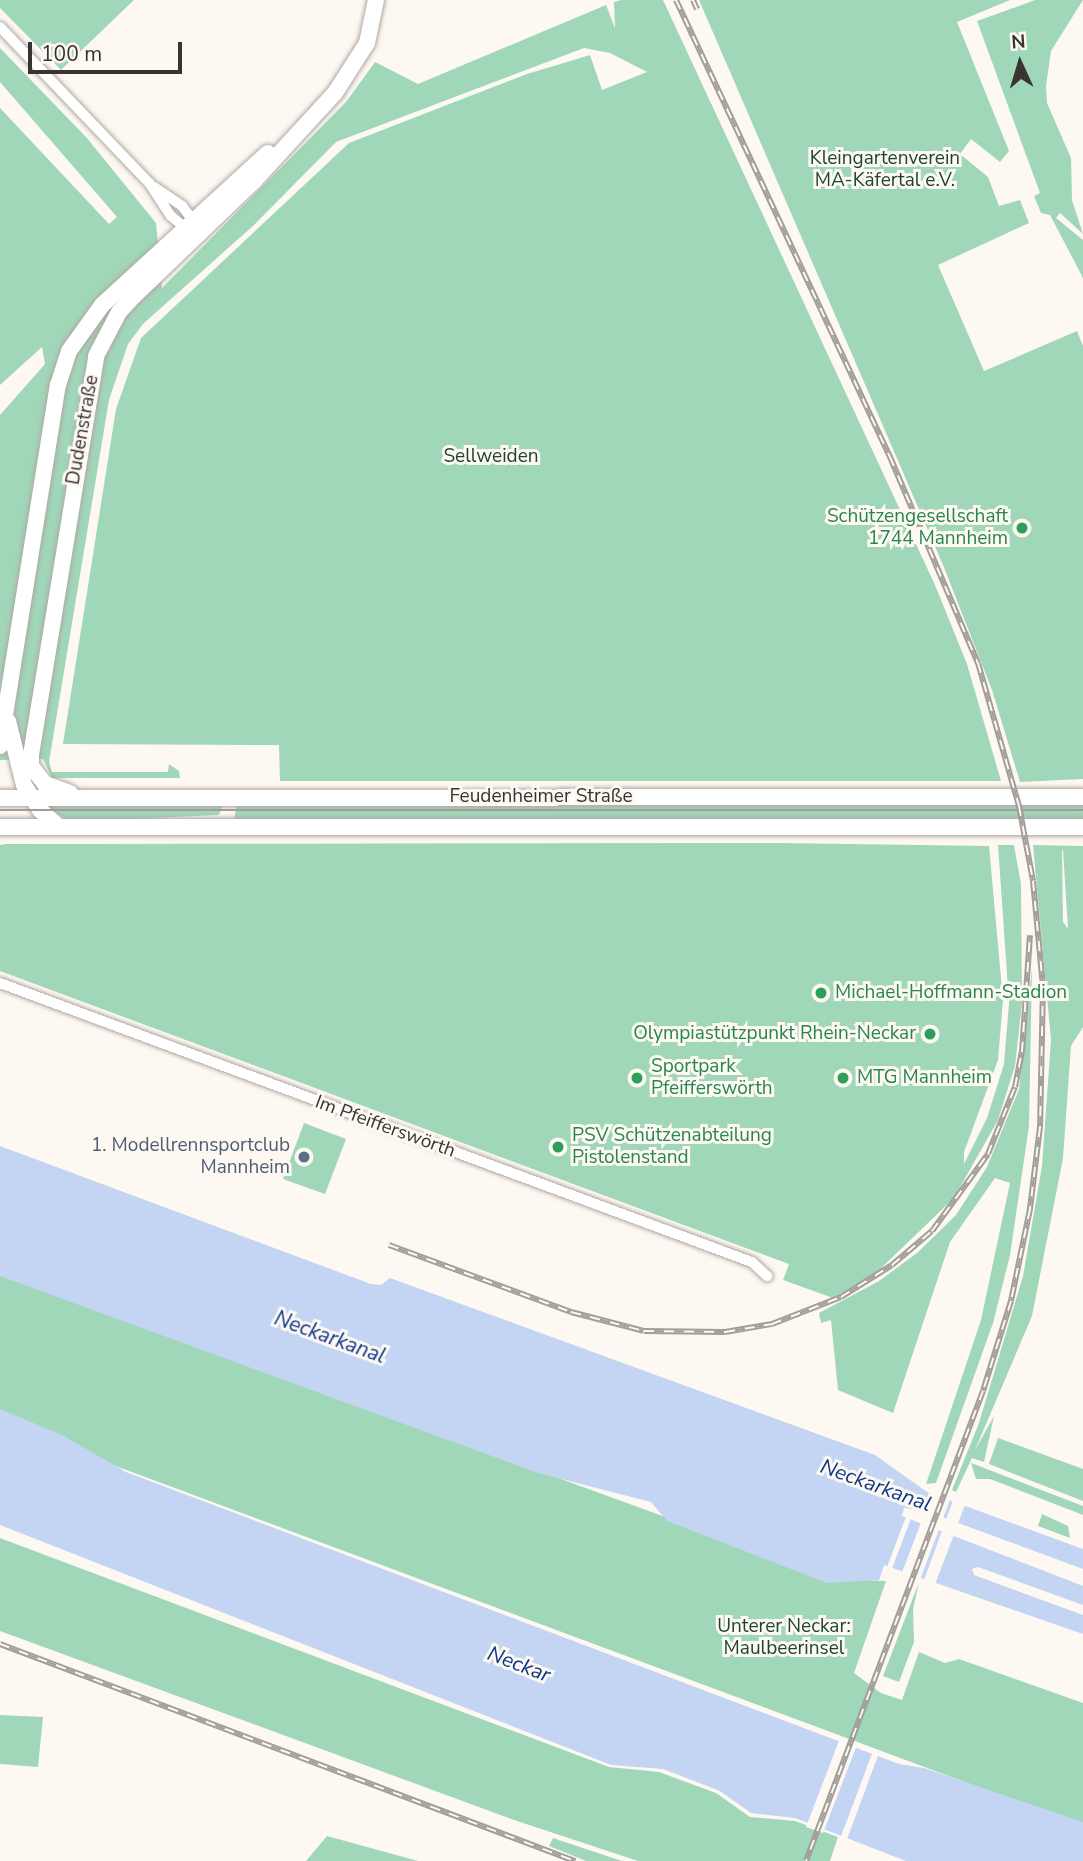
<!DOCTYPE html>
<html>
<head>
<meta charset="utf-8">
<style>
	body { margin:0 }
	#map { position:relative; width:1083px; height:1861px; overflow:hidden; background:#fef8f3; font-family:"Nunito Sans",sans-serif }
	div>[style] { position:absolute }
	.green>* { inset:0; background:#a0d7b9 }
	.water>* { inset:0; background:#c3d5f3 }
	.pier>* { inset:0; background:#fef8f3 }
	.roads { filter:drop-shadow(0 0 2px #afa8a2) drop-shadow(0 0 2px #afa8a2) }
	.street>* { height:10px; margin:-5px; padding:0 5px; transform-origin:5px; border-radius:5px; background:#fff }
	.secondary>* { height:16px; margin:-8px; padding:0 8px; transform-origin:8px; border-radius:8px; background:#fff }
	.tram>* { height:2px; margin:-1px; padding:0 1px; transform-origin:1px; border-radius:1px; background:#a29d99 }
	.rail>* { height:6px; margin-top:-3px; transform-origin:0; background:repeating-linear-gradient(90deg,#fef8f3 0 10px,#a29d99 0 20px); box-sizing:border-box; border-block:2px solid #a29d99 }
	.dots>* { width:19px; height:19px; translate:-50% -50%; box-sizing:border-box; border:4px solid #fef8f3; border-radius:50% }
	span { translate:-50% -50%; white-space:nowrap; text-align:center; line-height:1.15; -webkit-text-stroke:6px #fef8f3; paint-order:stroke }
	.park-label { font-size:19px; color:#1c4531 }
	.street-label { font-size:19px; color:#373432 }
	.leisure-label { font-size:19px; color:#27864d }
	.right { translate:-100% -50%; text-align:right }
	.left { translate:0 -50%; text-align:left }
	.service-label { font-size:19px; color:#4e5e75 }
	.water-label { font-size:21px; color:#0d388a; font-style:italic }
	.north { position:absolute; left:985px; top:28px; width:70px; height:70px; -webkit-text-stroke:5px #fef8f3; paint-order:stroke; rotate:356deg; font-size:19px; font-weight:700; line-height:28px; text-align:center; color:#373432 }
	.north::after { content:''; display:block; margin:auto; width:24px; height:32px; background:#373432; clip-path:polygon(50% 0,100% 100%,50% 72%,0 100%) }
	.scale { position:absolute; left:28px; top:42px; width:154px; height:32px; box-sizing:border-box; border:4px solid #373432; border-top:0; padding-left:9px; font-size:21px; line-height:24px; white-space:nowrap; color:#373432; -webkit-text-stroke:5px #fef8f3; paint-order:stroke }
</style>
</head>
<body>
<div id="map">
	<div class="green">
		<div style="clip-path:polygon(0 0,134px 0,61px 70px,0 8px)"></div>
		<div style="clip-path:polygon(621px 0,663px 0,935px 585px,967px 664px,1001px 781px,280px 781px,279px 745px,63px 744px,116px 409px,141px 338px,349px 143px,527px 74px,590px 55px,602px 90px,647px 72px,610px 53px,584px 48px,336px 142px,254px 225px,143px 324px,128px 344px,109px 400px,49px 762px,52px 772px,168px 772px,169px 764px,179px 771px,180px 778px,52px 778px,43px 759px,0 760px,0 415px,45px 364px,42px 347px,0 385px,0 108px,109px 224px,117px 217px,0 82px,0 48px,86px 137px,156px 223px,162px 288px,346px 102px,375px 62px,418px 84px,606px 5px,615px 28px,614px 2px)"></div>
		<div style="clip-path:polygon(699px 0,1010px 0,957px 22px,1009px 151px,1000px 162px,971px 139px,960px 154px,988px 177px,999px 206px,1020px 200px,1029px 223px,938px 265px,984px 371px,1077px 331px,1083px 346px,1083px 779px,1020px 782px,992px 690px,943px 565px)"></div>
		<div style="clip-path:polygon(1035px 0,1083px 0,1051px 51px,1046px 86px,1047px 103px,1071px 158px,1072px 200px,1083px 234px,1060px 213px,1056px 218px,1083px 240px,1083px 278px,1050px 215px,1041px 213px,1034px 196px,1040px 193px,977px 21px)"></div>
		<div style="clip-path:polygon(237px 802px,1083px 802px,1083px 819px,234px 821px)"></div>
		<div style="clip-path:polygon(218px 803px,222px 807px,219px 815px,83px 821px,64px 818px,43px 804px)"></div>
		<div style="clip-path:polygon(779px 843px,989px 846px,1003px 1000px,998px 1060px,964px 1152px,964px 1164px,987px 1118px,1004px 1064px,1009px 1003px,998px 845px,1014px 845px,1021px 884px,1022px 1003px,1015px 1066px,998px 1120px,954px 1198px,875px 1274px,833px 1298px,783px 1280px,789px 1264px,0 971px,0 845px,5px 844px)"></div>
		<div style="clip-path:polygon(evenodd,1033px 845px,1083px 846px,1083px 1027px,1071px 1046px,1063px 1158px,1032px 1316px,975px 1450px,994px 1416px,984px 1462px,972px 1458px,956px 1492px,952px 1490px,979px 1423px,1023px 1276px,1042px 1166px,1051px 1040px,1033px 845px,1062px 850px,1063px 850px,1068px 929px,1063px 922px,1062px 850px)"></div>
		<div style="clip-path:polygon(1032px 968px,1029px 1126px,1010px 1255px,993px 1323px,936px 1483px,926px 1484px,981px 1320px,1010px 1183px,995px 1178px,950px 1242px,893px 1413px,838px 1390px,831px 1320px,821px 1323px,819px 1313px,879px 1281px,917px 1253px,956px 1215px,987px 1167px,1019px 1089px)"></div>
		<div style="clip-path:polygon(304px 1123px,346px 1139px,325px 1194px,283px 1179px)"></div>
		<div style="clip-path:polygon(0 1275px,836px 1579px,886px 1581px,854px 1673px,881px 1693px,902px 1700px,919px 1652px,945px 1663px,959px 1659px,1083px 1703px,1083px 1826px,0 1423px)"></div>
		<div style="clip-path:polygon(998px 1438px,1083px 1469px,1083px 1501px,989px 1464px)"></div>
		<div style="clip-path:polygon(971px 1463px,1083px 1506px,1083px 1515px,990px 1479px,976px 1479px)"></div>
		<div style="clip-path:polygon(1042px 1514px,1068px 1526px,1070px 1538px,1038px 1526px)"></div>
		<div style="clip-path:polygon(0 1538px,609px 1767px,659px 1772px,716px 1793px,750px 1817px,795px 1821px,838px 1837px,830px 1861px,638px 1861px,517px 1821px,0 1631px)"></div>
		<div style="clip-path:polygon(919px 1582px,913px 1609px,914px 1642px,899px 1682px,883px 1676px)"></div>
		<div style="clip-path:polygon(0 1715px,43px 1717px,38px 1767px,0 1764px)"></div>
		<div style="clip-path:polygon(327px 1836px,418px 1861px,306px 1861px)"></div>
		<div style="clip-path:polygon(553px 1838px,622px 1861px,586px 1861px,549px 1846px)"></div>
	</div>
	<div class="water">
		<div style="clip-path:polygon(0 1146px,371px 1284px,381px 1285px,390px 1278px,875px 1455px,927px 1492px,1083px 1549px,1083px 1569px,923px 1510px,904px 1508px,902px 1516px,1083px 1586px,1083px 1605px,978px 1567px,972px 1569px,974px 1575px,1083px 1615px,1083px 1634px,884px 1565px,879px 1580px,827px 1583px,667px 1521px,651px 1502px,538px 1473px,0 1276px)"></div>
		<div style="clip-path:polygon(0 1409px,64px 1436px,126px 1472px,899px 1764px,924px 1768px,1083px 1822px,1083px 1861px,906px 1861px,795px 1818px,751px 1813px,720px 1791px,663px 1769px,611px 1765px,0 1525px)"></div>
	</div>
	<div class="pier">
		<div style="clip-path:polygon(933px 1491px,951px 1497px,942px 1521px,924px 1514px)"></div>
		<div style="clip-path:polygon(954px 1498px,966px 1502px,957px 1526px,945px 1522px)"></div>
		<div style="clip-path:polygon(907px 1514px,912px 1516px,891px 1571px,886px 1569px,881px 1583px)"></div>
		<div style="clip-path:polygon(922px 1520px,940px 1527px,919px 1582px,901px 1575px)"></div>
		<div style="clip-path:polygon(943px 1528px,955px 1532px,934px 1587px,923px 1583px)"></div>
		<div style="clip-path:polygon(840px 1738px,857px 1745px,823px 1833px,806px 1827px)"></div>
		<div style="clip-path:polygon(873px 1751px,879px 1753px,846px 1842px,840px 1839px)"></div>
	</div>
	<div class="roads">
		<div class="street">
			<div style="left:0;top:27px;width:217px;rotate:46.3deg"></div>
			<div style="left:150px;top:184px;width:38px;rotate:57deg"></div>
			<div style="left:171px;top:216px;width:23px;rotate:40deg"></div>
			<div style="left:154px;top:187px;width:34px;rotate:34deg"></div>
			<div style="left:182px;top:206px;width:23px;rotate:52deg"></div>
			<div style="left:0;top:983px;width:802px;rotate:20.36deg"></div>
			<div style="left:752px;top:1262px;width:21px;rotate:43deg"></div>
		</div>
		<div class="secondary">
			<div style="left:8px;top:721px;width:66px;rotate:76deg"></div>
			<div style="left:24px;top:785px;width:30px;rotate:57deg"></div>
			<div style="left:40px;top:810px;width:25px;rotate:42deg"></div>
			<div style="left:0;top:746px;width:366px;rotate:-80.9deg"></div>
			<div style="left:58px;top:385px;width:36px;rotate:-72deg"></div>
			<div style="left:69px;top:351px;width:57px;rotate:-54.3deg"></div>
			<div style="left:102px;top:305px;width:225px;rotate:-42.5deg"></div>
			<div style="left:70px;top:793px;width:27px;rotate:-160deg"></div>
			<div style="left:45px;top:784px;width:23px;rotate:-128deg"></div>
			<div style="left:31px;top:766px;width:11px;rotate:-90deg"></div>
			<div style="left:31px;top:755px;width:404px;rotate:-80.7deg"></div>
			<div style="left:96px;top:356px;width:50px;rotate:-62.4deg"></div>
			<div style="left:119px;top:312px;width:22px;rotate:-47deg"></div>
			<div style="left:134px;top:296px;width:166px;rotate:-43.8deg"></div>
			<div style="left:254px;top:181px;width:120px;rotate:-47.4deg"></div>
			<div style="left:335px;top:93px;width:59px;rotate:-57.4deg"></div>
			<div style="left:367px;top:43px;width:44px;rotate:-78.2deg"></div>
			<div style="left:0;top:798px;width:1083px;rotate:-0.05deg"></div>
			<div style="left:0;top:827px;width:1083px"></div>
		</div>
	</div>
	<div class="tram">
		<div style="left:0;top:810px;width:1083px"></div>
	</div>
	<div class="rail">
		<div style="left:676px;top:0;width:505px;rotate:64.91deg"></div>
		<div style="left:890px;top:457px;width:224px;rotate:66.9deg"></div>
		<div style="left:978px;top:663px;width:149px;rotate:74deg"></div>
		<div style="left:1019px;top:806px;width:76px;rotate:79.4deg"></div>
		<div style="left:1033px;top:881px;width:105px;rotate:84.6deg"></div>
		<div style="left:1043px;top:986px;width:141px;rotate:91.2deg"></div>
		<div style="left:1040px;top:1127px;width:83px;rotate:97deg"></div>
		<div style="left:1030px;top:1209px;width:94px;rotate:101.7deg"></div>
		<div style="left:1011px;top:1301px;width:94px;rotate:107.3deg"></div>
		<div style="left:983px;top:1391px;width:502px;rotate:110.64deg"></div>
		<div style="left:693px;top:0;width:10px;rotate:66deg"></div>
		<div style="left:389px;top:1245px;width:194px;rotate:20.2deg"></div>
		<div style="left:571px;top:1312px;width:75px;rotate:14.6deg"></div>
		<div style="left:644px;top:1331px;width:81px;rotate:0.7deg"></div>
		<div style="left:725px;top:1332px;width:48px;rotate:-9.7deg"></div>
		<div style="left:772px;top:1324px;width:74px;rotate:-21.4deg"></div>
		<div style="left:841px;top:1297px;width:60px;rotate:-32.1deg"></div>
		<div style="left:892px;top:1265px;width:52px;rotate:-40.4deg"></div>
		<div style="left:932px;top:1231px;width:95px;rotate:-54deg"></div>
		<div style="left:988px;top:1154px;width:72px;rotate:-68.1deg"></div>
		<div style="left:1015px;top:1087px;width:36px;rotate:-79deg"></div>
		<div style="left:1022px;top:1052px;width:117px;rotate:-86.1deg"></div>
		<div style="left:0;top:1644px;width:615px;rotate:20.68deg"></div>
	</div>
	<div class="dots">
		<div style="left:1022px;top:528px;background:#2e9e5b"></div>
		<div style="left:821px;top:993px;background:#2e9e5b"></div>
		<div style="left:930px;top:1034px;background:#2e9e5b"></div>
		<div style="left:637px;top:1078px;background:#2e9e5b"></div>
		<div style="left:843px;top:1078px;background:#2e9e5b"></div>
		<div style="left:558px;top:1147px;background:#2e9e5b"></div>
		<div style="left:304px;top:1157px;background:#5c6f8a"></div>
	</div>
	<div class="park-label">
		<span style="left:885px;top:170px">Kleingartenverein<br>MA-Käfertal e.V.</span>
		<span style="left:491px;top:457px">Sellweiden</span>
		<span style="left:784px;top:1638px">Unterer Neckar:<br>Maulbeerinsel</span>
	</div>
	<div class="street-label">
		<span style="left:83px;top:430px;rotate:-80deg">Dudenstraße</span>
		<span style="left:541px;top:797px">Feudenheimer Straße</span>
		<span style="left:385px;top:1127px;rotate:20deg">Im Pfeifferswörth</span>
	</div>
	<div class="leisure-label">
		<span class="right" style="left:1008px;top:528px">Schützengesellschaft<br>1744 Mannheim</span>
		<span class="left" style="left:835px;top:993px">Michael-Hoffmann-Stadion</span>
		<span class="right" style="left:916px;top:1034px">Olympiastützpunkt Rhein-Neckar</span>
		<span class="left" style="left:651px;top:1078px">Sportpark<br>Pfeifferswörth</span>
		<span class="left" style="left:857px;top:1078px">MTG Mannheim</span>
		<span class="left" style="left:572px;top:1147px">PSV Schützenabteilung<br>Pistolenstand</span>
	</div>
	<div class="service-label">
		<span class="right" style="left:290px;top:1157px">1. Modellrennsportclub<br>Mannheim</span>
	</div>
	<div class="water-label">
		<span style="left:330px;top:1337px;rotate:20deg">Neckarkanal</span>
		<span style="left:876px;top:1485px;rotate:20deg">Neckarkanal</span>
		<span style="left:519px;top:1664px;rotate:21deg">Neckar</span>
	</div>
	<div class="north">N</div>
	<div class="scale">100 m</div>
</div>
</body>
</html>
